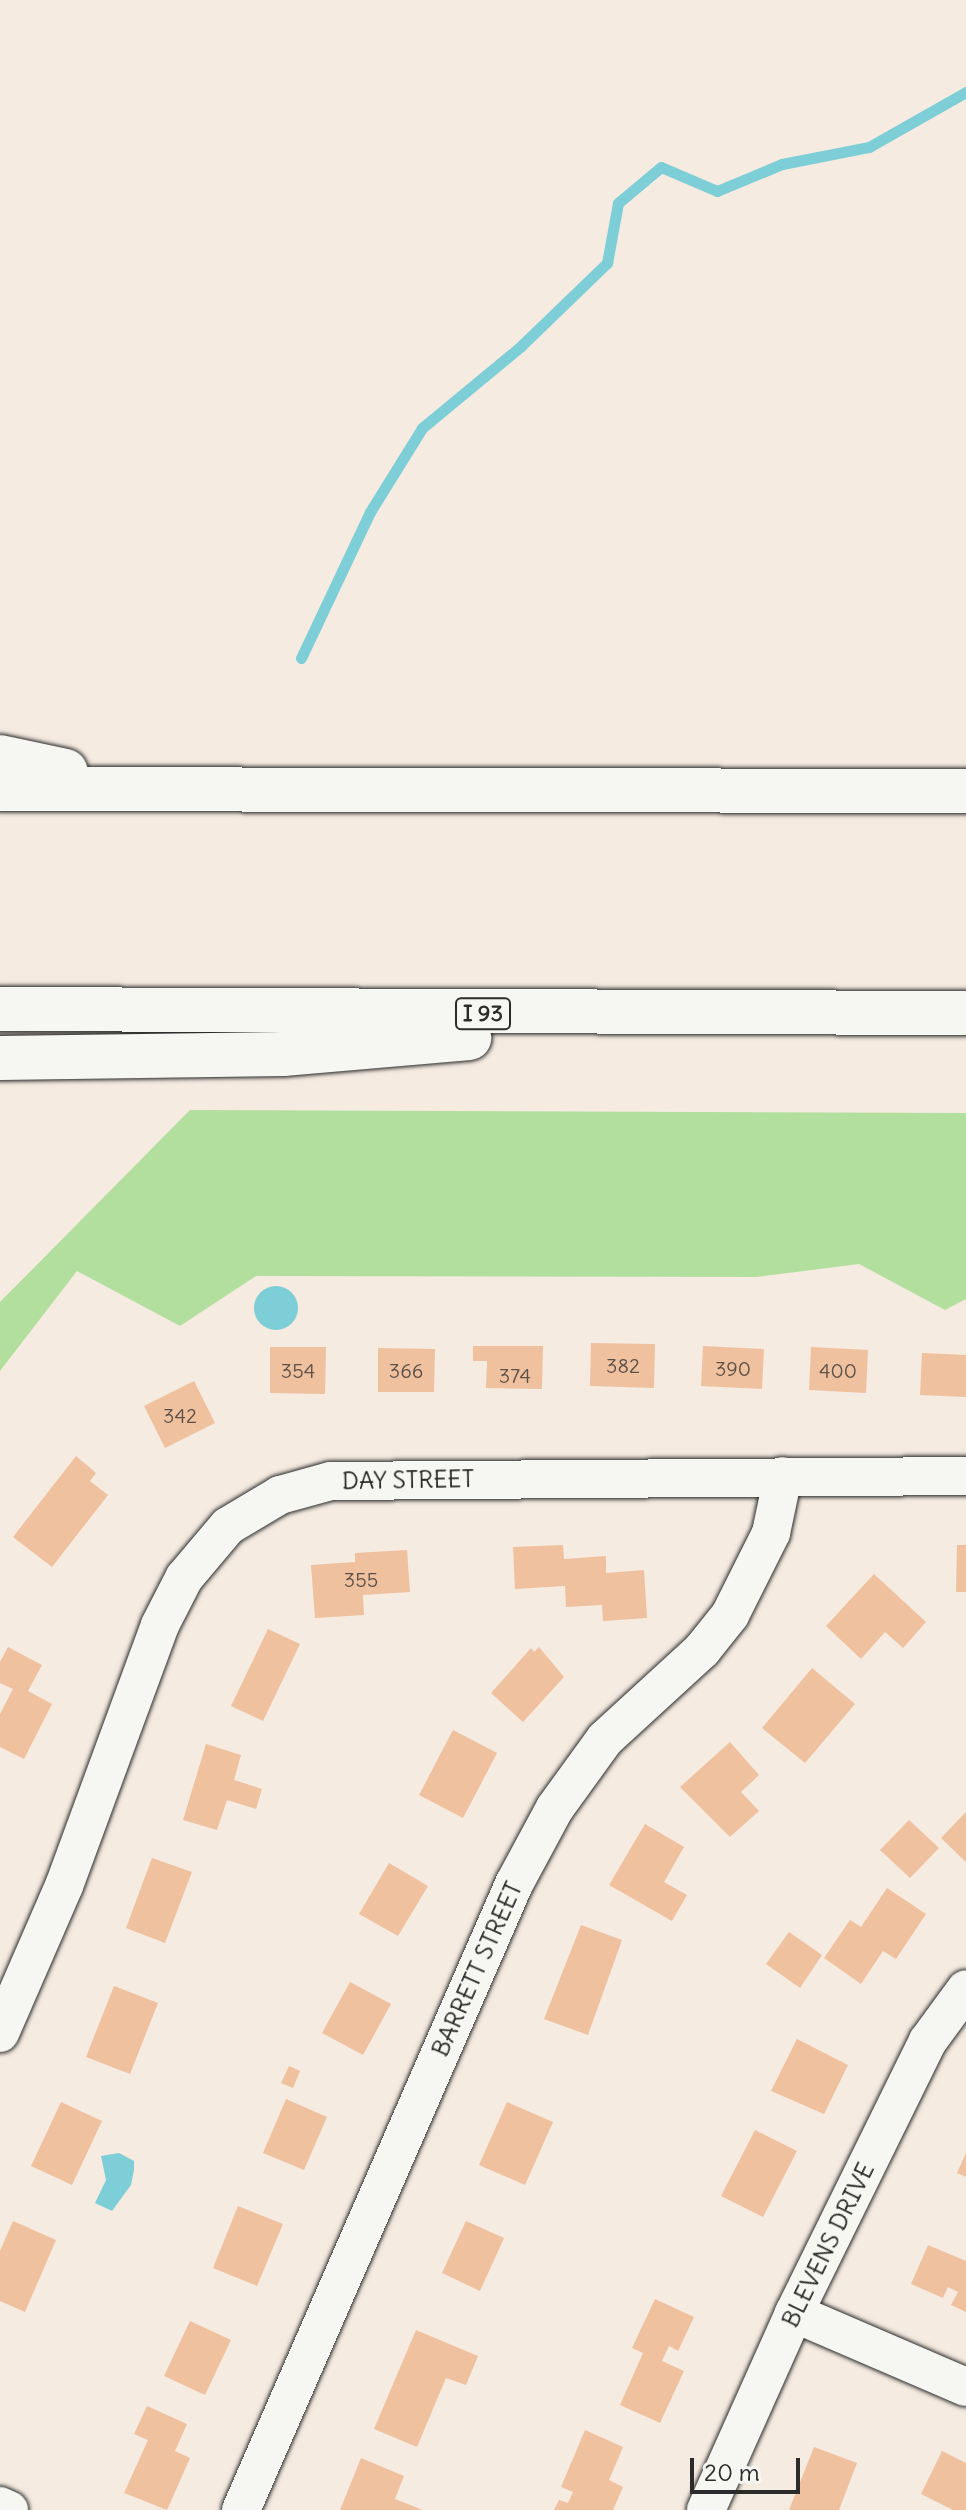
<!DOCTYPE html>
<html>
<head>
<meta charset="utf-8">
<style>
	body { margin:0 }
	#map { position:relative; width:966px; height:2510px; overflow:hidden; background:#f5ebe1; font-family:Delius,sans-serif }
	div>[style] { position:absolute }
	.green>* { inset:0; background:#b2df9e }
	.water>* { inset:0; background:#7dced7 }
	.round { border-radius:50% }
	.stream>* { height:11px; margin:-5.5px; padding:0 5.5px; transform-origin:5.5px; border-radius:5.5px; background:#7dced7 }
	.building>* { inset:0; background:#efc19e }
	.roads { filter:drop-shadow(0 0 2px #2b2b2b) drop-shadow(0 0 2px #2b2b2b) }
	.minor>* { height:38px; margin:-19px; padding:0 19px; transform-origin:19px; border-radius:19px; background:#f6f6f2 }
	.highway>* { height:44px; margin:-22px; padding:0 22px; transform-origin:22px; border-radius:22px; background:#f6f6f2 }
	span { translate:-50% -50%; white-space:nowrap; text-align:center; line-height:1.15; -webkit-text-stroke:7px #f6f6f2; paint-order:stroke }
	.number-label { font-size:20px; color:#5c5048 }
	.number-label span { -webkit-text-stroke-width:0 }
	.shield-label span { padding:2px 6px; background:#f6f6f2; border:2px solid; border-radius:6px; -webkit-text-stroke-width:0 }
	.shield-label { font-size:22px; color:#2b2b2b; font-weight:700 }
	.street-label { font-size:24px; color:#2b2b2b }
	.scale { position:absolute; left:690px; top:2458px; width:110px; height:36px; box-sizing:border-box; border:4px solid #2b2b2b; border-top:0; padding-left:10px; font-size:24px; line-height:28px; white-space:nowrap; color:#2b2b2b; -webkit-text-stroke:6px #f6f6f2; paint-order:stroke }
</style>
</head>
<body>
<div id="map">
	<div class="green">
		<div style="clip-path:polygon(190px 1110px,966px 1113px,966px 1299px,945px 1310px,859px 1264px,757px 1277px,256px 1276px,180px 1326px,77px 1271px,0 1371px,0 1302px)"></div>
	</div>
	<div class="water">
		<div class="round" style="left:254px;top:1286px;width:44px;height:44px"></div>
		<div style="clip-path:polygon(119px 2153px,134px 2161px,134px 2170px,131px 2185px,112px 2211px,95px 2203px,106px 2180px,101px 2156px)"></div>
	</div>
	<div class="stream">
		<div style="left:301px;top:658px;width:161px;rotate:-64.7deg"></div>
		<div style="left:370px;top:512px;width:99px;rotate:-58.2deg"></div>
		<div style="left:422px;top:428px;width:129px;rotate:-39.6deg"></div>
		<div style="left:521px;top:346px;width:120px;rotate:-44deg"></div>
		<div style="left:607px;top:263px;width:61px;rotate:-79.6deg"></div>
		<div style="left:618px;top:203px;width:56px;rotate:-39.9deg"></div>
		<div style="left:661px;top:167px;width:61px;rotate:23.2deg"></div>
		<div style="left:717px;top:191px;width:70px;rotate:-22.6deg"></div>
		<div style="left:782px;top:164px;width:89px;rotate:-11.1deg"></div>
		<div style="left:869px;top:147px;width:112px;rotate:-29.6deg"></div>
	</div>
	<div class="building">
		<div style="clip-path:polygon(591px 1343px,655px 1344px,654px 1388px,590px 1386px)"></div>
		<div style="clip-path:polygon(473px 1346px,543px 1346px,542px 1389px,486px 1388px,487px 1361px,473px 1361px)"></div>
		<div style="clip-path:polygon(703px 1346px,764px 1349px,762px 1389px,701px 1386px)"></div>
		<div style="clip-path:polygon(270px 1347px,326px 1347px,325px 1394px,270px 1393px)"></div>
		<div style="clip-path:polygon(811px 1347px,868px 1350px,866px 1393px,809px 1390px)"></div>
		<div style="clip-path:polygon(378px 1348px,435px 1349px,434px 1392px,378px 1392px)"></div>
		<div style="clip-path:polygon(922px 1353px,966px 1355px,966px 1397px,920px 1395px)"></div>
		<div style="clip-path:polygon(194px 1381px,215px 1423px,165px 1448px,144px 1406px)"></div>
		<div style="clip-path:polygon(76px 1456px,96px 1473px,90px 1481px,108px 1495px,52px 1567px,13px 1537px)"></div>
		<div style="clip-path:polygon(563px 1545px,564px 1559px,606px 1556px,606px 1573px,644px 1570px,647px 1618px,603px 1621px,602px 1605px,566px 1607px,565px 1586px,515px 1589px,513px 1547px)"></div>
		<div style="clip-path:polygon(957px 1545px,966px 1545px,966px 1592px,956px 1592px)"></div>
		<div style="clip-path:polygon(407px 1550px,410px 1592px,363px 1595px,364px 1615px,315px 1618px,311px 1565px,355px 1562px,355px 1553px)"></div>
		<div style="clip-path:polygon(874px 1574px,926px 1622px,903px 1648px,885px 1632px,861px 1659px,826px 1626px)"></div>
		<div style="clip-path:polygon(268px 1629px,300px 1644px,263px 1721px,231px 1706px)"></div>
		<div style="clip-path:polygon(8px 1647px,42px 1665px,28px 1691px,52px 1704px,24px 1759px,0 1747px,0 1714px,13px 1689px,0 1683px,0 1662px)"></div>
		<div style="clip-path:polygon(539px 1647px,564px 1677px,523px 1722px,491px 1693px,531px 1648px,534px 1652px)"></div>
		<div style="clip-path:polygon(812px 1668px,855px 1704px,805px 1763px,762px 1728px)"></div>
		<div style="clip-path:polygon(453px 1730px,497px 1753px,463px 1818px,419px 1795px)"></div>
		<div style="clip-path:polygon(730px 1742px,759px 1775px,741px 1792px,759px 1811px,730px 1837px,680px 1787px)"></div>
		<div style="clip-path:polygon(206px 1744px,241px 1755px,234px 1780px,262px 1789px,256px 1809px,227px 1800px,217px 1830px,183px 1820px)"></div>
		<div style="clip-path:polygon(966px 1812px,966px 1862px,941px 1838px)"></div>
		<div style="clip-path:polygon(909px 1820px,939px 1848px,910px 1878px,880px 1850px)"></div>
		<div style="clip-path:polygon(645px 1824px,684px 1847px,664px 1882px,687px 1895px,672px 1921px,609px 1885px)"></div>
		<div style="clip-path:polygon(152px 1858px,192px 1872px,165px 1943px,126px 1928px)"></div>
		<div style="clip-path:polygon(389px 1863px,428px 1886px,398px 1936px,359px 1914px)"></div>
		<div style="clip-path:polygon(887px 1888px,926px 1914px,896px 1959px,883px 1951px,861px 1984px,824px 1958px,850px 1920px,861px 1927px)"></div>
		<div style="clip-path:polygon(581px 1925px,622px 1940px,588px 2035px,544px 2019px)"></div>
		<div style="clip-path:polygon(789px 1932px,822px 1955px,800px 1988px,766px 1964px)"></div>
		<div style="clip-path:polygon(350px 1982px,391px 2004px,363px 2055px,322px 2033px)"></div>
		<div style="clip-path:polygon(114px 1986px,158px 2003px,130px 2074px,86px 2057px)"></div>
		<div style="clip-path:polygon(797px 2039px,848px 2065px,824px 2114px,771px 2091px)"></div>
		<div style="clip-path:polygon(289px 2066px,300px 2071px,293px 2088px,281px 2083px)"></div>
		<div style="clip-path:polygon(286px 2099px,327px 2117px,304px 2170px,263px 2153px)"></div>
		<div style="clip-path:polygon(61px 2102px,102px 2121px,72px 2185px,31px 2166px)"></div>
		<div style="clip-path:polygon(507px 2102px,553px 2122px,525px 2185px,479px 2165px)"></div>
		<div style="clip-path:polygon(755px 2130px,797px 2151px,763px 2217px,721px 2196px)"></div>
		<div style="clip-path:polygon(966px 2153px,966px 2177px,957px 2173px)"></div>
		<div style="clip-path:polygon(238px 2206px,283px 2224px,257px 2286px,213px 2268px)"></div>
		<div style="clip-path:polygon(13px 2221px,56px 2240px,25px 2312px,0 2301px,0 2251px)"></div>
		<div style="clip-path:polygon(466px 2221px,504px 2238px,480px 2291px,442px 2273px)"></div>
		<div style="clip-path:polygon(928px 2245px,966px 2261px,966px 2312px,951px 2305px,958px 2292px,948px 2287px,943px 2298px,911px 2284px)"></div>
		<div style="clip-path:polygon(655px 2299px,694px 2317px,678px 2351px,669px 2346px,662px 2361px,684px 2371px,660px 2423px,620px 2405px,643px 2353px,632px 2348px)"></div>
		<div style="clip-path:polygon(190px 2321px,231px 2340px,205px 2395px,164px 2376px)"></div>
		<div style="clip-path:polygon(416px 2330px,478px 2356px,466px 2385px,446px 2378px,417px 2447px,374px 2429px)"></div>
		<div style="clip-path:polygon(147px 2406px,187px 2424px,175px 2451px,190px 2458px,167px 2510px,124px 2493px,148px 2440px,134px 2434px)"></div>
		<div style="clip-path:polygon(585px 2430px,623px 2447px,609px 2480px,623px 2487px,613px 2510px,554px 2510px,559px 2500px,568px 2503px,573px 2492px,561px 2487px)"></div>
		<div style="clip-path:polygon(814px 2447px,857px 2463px,839px 2510px,789px 2510px)"></div>
		<div style="clip-path:polygon(942px 2451px,966px 2463px,966px 2510px,953px 2510px,921px 2494px)"></div>
		<div style="clip-path:polygon(361px 2458px,404px 2476px,395px 2499px,423px 2510px,340px 2510px)"></div>
	</div>
	<div class="roads">
		<div class="minor">
			<div style="left:0;top:2033px;width:160px;rotate:-66.5deg"></div>
			<div style="left:64px;top:1886px;width:278px;rotate:-69.8deg"></div>
			<div style="left:160px;top:1625px;width:53px;rotate:-62.9deg"></div>
			<div style="left:184px;top:1578px;width:68px;rotate:-49.8deg"></div>
			<div style="left:228px;top:1526px;width:61px;rotate:-30.8deg"></div>
			<div style="left:280px;top:1495px;width:53px;rotate:-15.4deg"></div>
			<div style="left:331px;top:1481px;width:635px;rotate:-0.45deg"></div>
			<div style="left:794px;top:2313px;width:187px;rotate:23.3deg"></div>
			<div style="left:0;top:2506px;width:10px;rotate:24deg"></div>
			<div style="left:241px;top:2510px;width:683px;rotate:-66.44deg"></div>
			<div style="left:514px;top:1884px;width:86px;rotate:-61.7deg"></div>
			<div style="left:555px;top:1808px;width:85px;rotate:-54.1deg"></div>
			<div style="left:605px;top:1739px;width:132px;rotate:-42.5deg"></div>
			<div style="left:702px;top:1650px;width:45px;rotate:-51.3deg"></div>
			<div style="left:730px;top:1615px;width:92px;rotate:-63.4deg"></div>
			<div style="left:771px;top:1533px;width:58px;rotate:-78.1deg"></div>
			<div style="left:706px;top:2510px;width:216px;rotate:-65.9deg"></div>
			<div style="left:794px;top:2313px;width:303px;rotate:-63.8deg"></div>
			<div style="left:928px;top:2041px;width:64px;rotate:-53.8deg"></div>
		</div>
		<div class="highway">
			<div style="left:0;top:757px;width:67px;rotate:12deg"></div>
			<div style="left:0;top:789px;width:966px;rotate:0.12deg"></div>
			<div style="left:0;top:1009px;width:966px;rotate:0.24deg"></div>
			<div style="left:0;top:1058px;width:283px;rotate:-0.8deg"></div>
			<div style="left:283px;top:1054px;width:187px;rotate:-4.9deg"></div>
		</div>
	</div>
	<div class="number-label">
		<span style="left:623px;top:1365px">382</span>
		<span style="left:733px;top:1368px">390</span>
		<span style="left:298px;top:1370px">354</span>
		<span style="left:406px;top:1370px">366</span>
		<span style="left:838px;top:1370px">400</span>
		<span style="left:515px;top:1375px">374</span>
		<span style="left:180px;top:1415px">342</span>
		<span style="left:361px;top:1579px">355</span>
	</div>
	<div class="shield-label">
		<span style="left:483px;top:1014px">I 93</span>
	</div>
	<div class="street-label">
		<span style="left:408px;top:1480px;rotate:-1deg">DAY STREET</span>
		<span style="left:477px;top:1969px;rotate:-66deg">BARRETT STREET</span>
		<span style="left:828px;top:2245px;rotate:-64deg">BLEVENS DRIVE</span>
	</div>
	<div class="scale">20 m</div>
</div>
</body>
</html>
